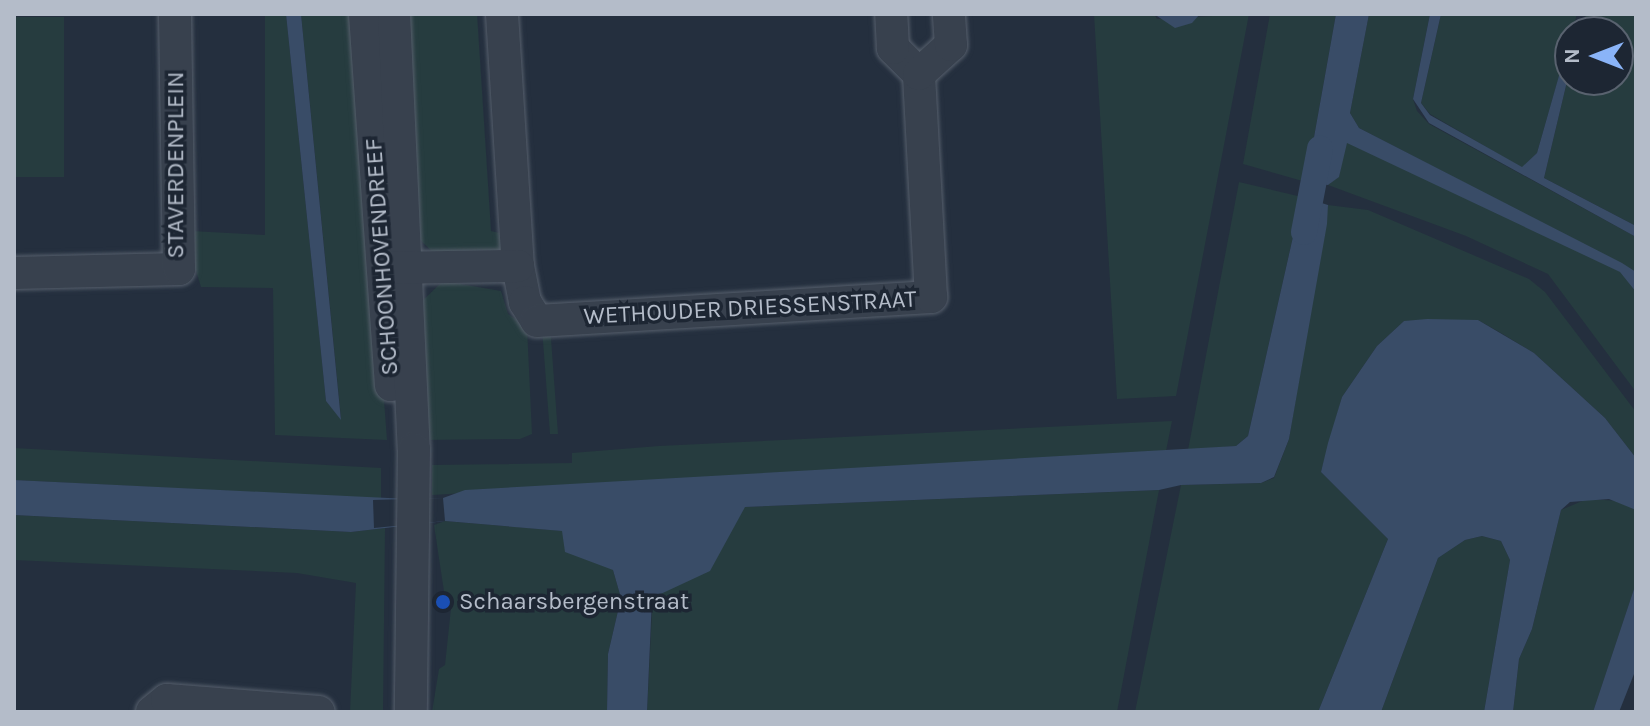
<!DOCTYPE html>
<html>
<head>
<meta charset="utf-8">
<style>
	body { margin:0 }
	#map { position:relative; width:1650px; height:726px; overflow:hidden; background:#242f3e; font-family:Karla,sans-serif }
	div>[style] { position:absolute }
	.green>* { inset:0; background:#263c3f }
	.water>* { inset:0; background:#394c67 }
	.pier>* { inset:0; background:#242f3e }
	.canal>* { height:26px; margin:-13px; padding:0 13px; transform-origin:13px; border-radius:13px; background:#394c67 }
	.roads { filter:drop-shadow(0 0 2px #565f6c) drop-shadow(0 0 2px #565f6c) }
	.minor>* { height:32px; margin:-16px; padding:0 16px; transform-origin:16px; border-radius:16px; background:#38414e }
	.dots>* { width:22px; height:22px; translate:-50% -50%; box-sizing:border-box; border:4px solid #1d2633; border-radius:50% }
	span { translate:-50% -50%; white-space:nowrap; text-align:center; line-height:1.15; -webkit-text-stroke:7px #1d2633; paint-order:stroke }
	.street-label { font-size:24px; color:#b4bcc9 }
	.poi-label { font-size:24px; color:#b4bcc9 }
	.left { translate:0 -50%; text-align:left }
	.frame { position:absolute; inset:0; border:16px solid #b4bcc9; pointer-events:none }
	.north { position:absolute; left:1554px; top:16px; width:80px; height:80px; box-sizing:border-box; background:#1d2633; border:2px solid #59626f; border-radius:50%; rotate:270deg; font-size:22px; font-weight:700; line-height:32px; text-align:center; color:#b4bcc9 }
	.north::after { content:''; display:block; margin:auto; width:28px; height:36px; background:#8ab4f8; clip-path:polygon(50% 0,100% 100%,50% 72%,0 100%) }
</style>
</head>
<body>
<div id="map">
	<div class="green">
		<div style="clip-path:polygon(265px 14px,286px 14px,326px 401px,341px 418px,301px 14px,355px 14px,387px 440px,275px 435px,273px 288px,201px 287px,194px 264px,191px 231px,265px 235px)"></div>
		<div style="clip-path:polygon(399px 14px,477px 14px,491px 231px,508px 235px,510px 248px,497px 255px,438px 257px,414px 234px)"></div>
		<div style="clip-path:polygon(1094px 14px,1154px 14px,1157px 19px,1249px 14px,1176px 396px,1117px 399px)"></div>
		<div style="clip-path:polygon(1270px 14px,1336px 14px,1306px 182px,1243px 164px)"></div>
		<div style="clip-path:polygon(1369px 14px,1430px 14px,1413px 99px,1417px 111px,1429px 124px,1636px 237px,1636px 272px,1359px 128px,1350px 113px)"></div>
		<div style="clip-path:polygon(1441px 14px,1577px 14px,1537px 153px,1522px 168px,1430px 114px,1421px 103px)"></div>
		<div style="clip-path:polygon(1586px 14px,1636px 14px,1636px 226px,1544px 178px,1570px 69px,1570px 80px,1618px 80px,1618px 32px,1580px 32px)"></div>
		<div style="clip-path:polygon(14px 17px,64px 17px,64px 177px,14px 177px)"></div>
		<div style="clip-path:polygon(1346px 142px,1379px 148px,1621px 272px,1636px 292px,1636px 392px,1548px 274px,1466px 236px,1328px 185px,1339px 176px)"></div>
		<div style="clip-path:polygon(1239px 182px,1302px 197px,1248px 436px,1236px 446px,1188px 450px)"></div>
		<div style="clip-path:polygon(1328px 205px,1368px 210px,1529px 279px,1545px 292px,1636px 412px,1636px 458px,1605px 418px,1534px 353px,1501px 333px,1478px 320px,1404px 321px,1377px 346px,1342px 397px,1321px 472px,1388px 539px,1318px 712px,1135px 712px,1181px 485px,1261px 483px,1274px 478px,1289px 439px)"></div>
		<div style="clip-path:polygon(443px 281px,501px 291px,508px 314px,527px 327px,532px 434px,520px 439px,419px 440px,417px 306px)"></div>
		<div style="clip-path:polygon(550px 325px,558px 434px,550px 434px,542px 328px)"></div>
		<div style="clip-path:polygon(1172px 421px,1166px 451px,432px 495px,432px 465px,572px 463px,572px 453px,659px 446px)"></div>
		<div style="clip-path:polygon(14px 448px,381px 468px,381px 499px,14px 480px)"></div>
		<div style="clip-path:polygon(1159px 490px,1117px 712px,647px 712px,654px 573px,745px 507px)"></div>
		<div style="clip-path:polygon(1587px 499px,1621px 501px,1636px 510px,1636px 583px,1593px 712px,1513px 712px,1519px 659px,1532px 629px,1561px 510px)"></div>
		<div style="clip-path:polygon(14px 515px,351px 532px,385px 528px,383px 712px,350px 712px,356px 583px,297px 573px,14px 560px)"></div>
		<div style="clip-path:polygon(445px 521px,563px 531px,613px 570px,621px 598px,608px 654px,607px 712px,432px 712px,439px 669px,445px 665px,452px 599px,445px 598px,434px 525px)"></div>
		<div style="clip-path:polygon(1482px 536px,1501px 541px,1510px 560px,1484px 712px,1381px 712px,1438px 558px,1465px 540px)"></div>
	</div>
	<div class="water">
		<div style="clip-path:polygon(286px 14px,301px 14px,341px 420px,326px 401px)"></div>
		<div style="clip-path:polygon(1154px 14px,1200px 14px,1192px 23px,1175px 28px)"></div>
		<div style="clip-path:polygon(1336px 14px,1369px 14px,1350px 113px,1359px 128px,1622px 263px,1636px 272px,1636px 292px,1620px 272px,1347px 143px,1339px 177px,1328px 185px,1306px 182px)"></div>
		<div style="clip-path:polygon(1430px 14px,1441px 14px,1421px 103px,1430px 115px,1522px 167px,1537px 153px,1570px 37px,1570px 69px,1544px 178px,1636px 226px,1636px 237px,1429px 123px,1413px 99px)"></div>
		<div style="clip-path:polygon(1302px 197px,1328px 205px,1327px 224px,1289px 439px,1274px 477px,1261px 483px,1181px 485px,1159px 490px,745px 507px,710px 571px,652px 598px,647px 712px,607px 712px,608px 654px,621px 598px,613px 570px,565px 552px,562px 531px,445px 521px,351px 532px,14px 515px,14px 480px,409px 499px,443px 498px,465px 490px,1236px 446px,1248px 436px)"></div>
		<div style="clip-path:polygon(1427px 319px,1478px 320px,1534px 353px,1605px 418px,1636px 458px,1636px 510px,1609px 499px,1570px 502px,1561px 510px,1532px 629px,1519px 659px,1513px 712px,1484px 712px,1510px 560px,1501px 541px,1482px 536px,1465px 540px,1438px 558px,1381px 712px,1318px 712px,1388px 539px,1321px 472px,1328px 443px,1342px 397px,1377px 346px,1404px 321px)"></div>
		<div style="clip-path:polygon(1636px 583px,1636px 669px,1619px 712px,1593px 712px)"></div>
	</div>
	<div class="pier">
		<div style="clip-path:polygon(443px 498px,445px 521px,374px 528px,373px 500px)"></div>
	</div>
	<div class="canal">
		<div style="left:1304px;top:232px;width:85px;rotate:-79.1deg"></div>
	</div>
	<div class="roads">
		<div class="minor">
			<div style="left:365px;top:14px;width:372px;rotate:86deg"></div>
			<div style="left:394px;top:14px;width:435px;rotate:87.4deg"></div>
			<div style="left:414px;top:449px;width:263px;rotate:90.7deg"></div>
			<div style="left:502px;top:14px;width:253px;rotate:86.4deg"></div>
			<div style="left:518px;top:266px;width:37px;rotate:79deg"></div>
			<div style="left:525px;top:302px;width:22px;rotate:58deg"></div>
			<div style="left:537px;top:321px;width:395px;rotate:-3.5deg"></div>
			<div style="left:931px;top:297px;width:223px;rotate:-93.1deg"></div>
			<div style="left:919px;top:74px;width:37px;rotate:-135deg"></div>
			<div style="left:893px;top:48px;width:34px;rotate:-93deg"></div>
			<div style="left:919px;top:74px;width:43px;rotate:-42.2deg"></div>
			<div style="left:951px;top:45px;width:31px;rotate:-94deg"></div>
			<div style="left:389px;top:268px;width:129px;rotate:-0.9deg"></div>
			<div style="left:14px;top:273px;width:165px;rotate:-1.4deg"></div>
			<div style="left:179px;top:269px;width:255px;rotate:-90.9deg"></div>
			<div style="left:152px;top:712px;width:19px;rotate:-39deg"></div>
			<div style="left:167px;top:700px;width:152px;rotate:4.5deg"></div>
		</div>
	</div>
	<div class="dots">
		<div style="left:443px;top:602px;background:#1a4fb4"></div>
	</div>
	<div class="street-label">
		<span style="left:176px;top:165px;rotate:-90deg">STAVERDENPLEIN</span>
		<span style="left:382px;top:257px;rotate:-94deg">SCHOONHOVENDREEF</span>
		<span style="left:750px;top:308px;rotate:-3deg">WETHOUDER DRIESSENSTRAAT</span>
	</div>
	<div class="poi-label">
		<span class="left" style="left:459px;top:602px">Schaarsbergenstraat</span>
	</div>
	<div class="frame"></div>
	<div class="north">N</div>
</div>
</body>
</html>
